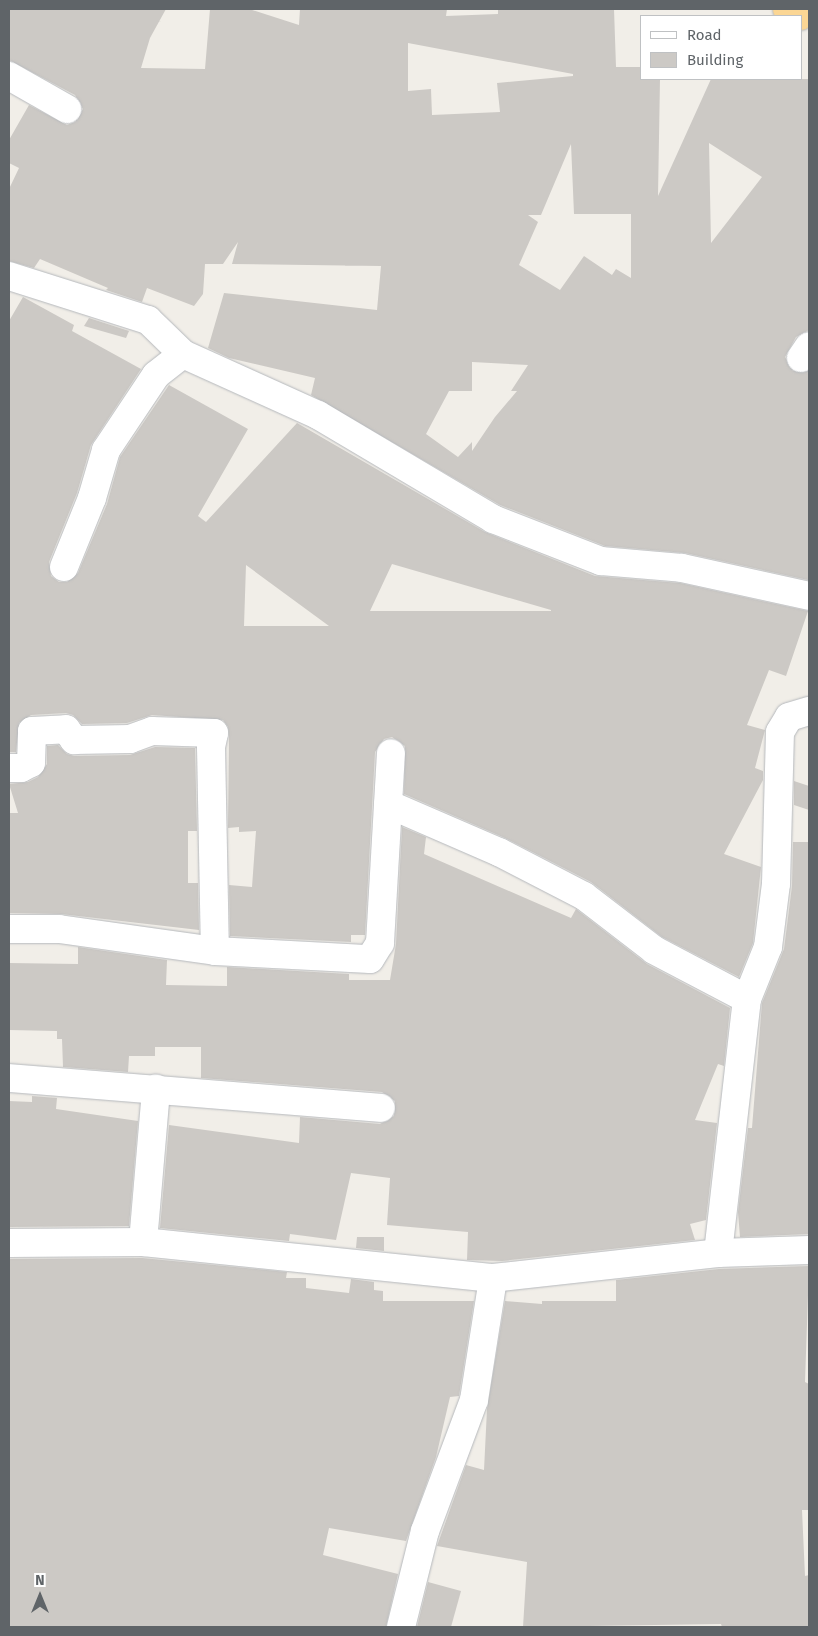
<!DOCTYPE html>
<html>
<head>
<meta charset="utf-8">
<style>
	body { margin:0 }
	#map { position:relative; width:818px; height:1636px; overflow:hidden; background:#f1eee8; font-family:"Fira Sans",sans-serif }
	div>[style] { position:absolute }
	.building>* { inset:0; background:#ccc9c5 }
	.roads { filter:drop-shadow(0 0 1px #b5b8bc) drop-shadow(0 0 1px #b5b8bc) }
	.minor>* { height:28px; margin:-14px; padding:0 14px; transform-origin:14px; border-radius:14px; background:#fff }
	.highway>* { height:28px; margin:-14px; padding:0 14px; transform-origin:14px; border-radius:14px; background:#fbd694 }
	span { translate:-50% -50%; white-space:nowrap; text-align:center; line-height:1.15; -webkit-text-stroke:5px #fff; paint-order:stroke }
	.frame { position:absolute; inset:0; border:10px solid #5f6468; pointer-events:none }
	.legend { position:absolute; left:640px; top:15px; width:162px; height:65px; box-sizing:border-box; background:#fff; border:1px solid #bfc1c3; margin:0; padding:6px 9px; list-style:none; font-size:15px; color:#5f6468 }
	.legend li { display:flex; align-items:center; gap:10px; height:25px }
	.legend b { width:25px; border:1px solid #bfc1c3 }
	.north { position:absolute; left:15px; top:1571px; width:50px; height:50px; -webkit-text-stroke:4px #fff; paint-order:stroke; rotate:0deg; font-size:14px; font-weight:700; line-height:20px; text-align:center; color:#5f6468 }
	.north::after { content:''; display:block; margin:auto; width:18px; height:22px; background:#5f6468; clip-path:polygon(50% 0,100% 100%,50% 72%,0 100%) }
</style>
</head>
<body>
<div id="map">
	<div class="building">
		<div style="clip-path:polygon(evenodd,9px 9px,166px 9px,150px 38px,141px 68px,205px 69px,210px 9px,249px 9px,299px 25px,300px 9px,447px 9px,446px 16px,498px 14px,498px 9px,614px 9px,616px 67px,642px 67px,642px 79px,660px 79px,658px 196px,711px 79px,809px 79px,809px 330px,796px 337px,785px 357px,793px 371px,809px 371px,808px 580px,685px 553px,605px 546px,500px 505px,311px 395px,315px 378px,229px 358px,208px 348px,224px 293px,377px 310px,381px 266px,232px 264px,238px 242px,223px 264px,205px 264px,203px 294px,194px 306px,147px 288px,142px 302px,106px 290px,108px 288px,40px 259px,34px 268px,9px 261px,9px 189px,19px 168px,9px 163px,9px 140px,29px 105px,67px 125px,75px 122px,83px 109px,75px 95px,9px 60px,9px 9px,408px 43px,573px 74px,573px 76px,497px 83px,500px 112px,432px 115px,431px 89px,408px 91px,408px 43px,9px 9px,709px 143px,762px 177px,711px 243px,709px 143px,9px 9px,571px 144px,574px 214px,631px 214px,631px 278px,616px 269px,612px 275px,584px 256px,560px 290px,519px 265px,538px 222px,528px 215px,541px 215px,571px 144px,9px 9px,472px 362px,528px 365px,511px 391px,517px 391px,495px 417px,472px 451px,472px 442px,458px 457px,426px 434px,449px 391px,472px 391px,472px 362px)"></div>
		<div style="clip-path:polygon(evenodd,23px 297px,74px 325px,72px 331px,141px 369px,91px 445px,77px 493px,49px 562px,51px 576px,59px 582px,67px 582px,78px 573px,107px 504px,120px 457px,169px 385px,248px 429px,198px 516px,206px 522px,297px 423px,485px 532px,595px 576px,680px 583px,808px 611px,786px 676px,769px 670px,747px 725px,765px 730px,755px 768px,763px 771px,763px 780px,724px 854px,761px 867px,753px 943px,739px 977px,662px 937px,591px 882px,505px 838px,404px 794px,405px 746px,392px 737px,384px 739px,375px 752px,365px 935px,351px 935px,351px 942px,230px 936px,229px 885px,252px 887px,256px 831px,239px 832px,239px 827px,228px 828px,229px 736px,228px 727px,223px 720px,152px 715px,127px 723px,82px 724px,73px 715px,66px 713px,31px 715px,19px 723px,16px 752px,9px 752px,9px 321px,23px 297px,392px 564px,551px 610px,551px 611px,370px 611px,392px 564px,23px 297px,246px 565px,329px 626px,244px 626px,246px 565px)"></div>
		<div style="clip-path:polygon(89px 318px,129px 331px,126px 338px,84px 326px)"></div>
		<div style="clip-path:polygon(58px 745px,67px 754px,74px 756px,130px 755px,155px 747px,195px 748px,197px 831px,188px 831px,188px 883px,198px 883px,199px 930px,61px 914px,10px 913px,9px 813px,18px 813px,9px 784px,28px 782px,38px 777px,47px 764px,47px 746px)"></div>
		<div style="clip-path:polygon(794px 781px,809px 786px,809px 810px,794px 805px)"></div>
		<div style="clip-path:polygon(402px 827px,426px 837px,424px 854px,571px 918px,576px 909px,647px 964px,730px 1008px,724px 1066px,718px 1064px,695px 1120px,717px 1123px,706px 1220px,690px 1224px,695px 1240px,502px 1261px,467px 1260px,468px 1232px,387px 1225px,390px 1178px,351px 1173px,336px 1240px,290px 1234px,289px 1241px,160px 1228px,169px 1125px,299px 1143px,300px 1117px,380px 1124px,394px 1116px,395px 1101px,382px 1092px,201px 1078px,201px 1047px,155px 1047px,155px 1056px,129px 1056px,128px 1072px,63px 1067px,62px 1039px,57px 1039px,57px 1031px,9px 1030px,9px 963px,78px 964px,78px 947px,167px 960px,166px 985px,227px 986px,227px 967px,349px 974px,349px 980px,390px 980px,396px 944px)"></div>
		<div style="clip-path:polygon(793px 842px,809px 842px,809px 1234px,740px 1237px,738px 1212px,748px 1128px,752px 1128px,762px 1003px,784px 949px,792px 886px)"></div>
		<div style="clip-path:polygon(32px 1096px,57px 1098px,56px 1109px,138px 1121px,129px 1226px,9px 1227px,9px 1101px,32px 1102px)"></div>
		<div style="clip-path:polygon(357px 1237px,384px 1237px,384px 1251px,356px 1248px)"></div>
		<div style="clip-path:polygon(142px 1258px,287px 1272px,286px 1278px,306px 1278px,306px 1288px,349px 1293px,351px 1279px,374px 1282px,374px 1290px,383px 1291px,383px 1301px,474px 1301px,459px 1396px,450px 1397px,436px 1457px,406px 1541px,329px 1528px,323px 1555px,398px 1574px,386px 1627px,9px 1627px,9px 1259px)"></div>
		<div style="clip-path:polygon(809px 1266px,805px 1382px,809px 1384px,809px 1510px,802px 1510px,805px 1576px,809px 1575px,809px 1627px,722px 1627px,721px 1624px,523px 1627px,527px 1562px,437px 1546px,466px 1465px,484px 1470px,487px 1409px,505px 1301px,542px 1304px,542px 1301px,616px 1301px,616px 1280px,719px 1269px)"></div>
		<div style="clip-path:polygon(428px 1582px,461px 1591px,451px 1627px,417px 1627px)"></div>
	</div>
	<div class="roads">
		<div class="minor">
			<div style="left:9px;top:76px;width:67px;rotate:29.6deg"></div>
			<div style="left:9px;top:276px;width:146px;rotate:17.6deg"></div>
			<div style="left:148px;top:320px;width:49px;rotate:44.2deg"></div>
			<div style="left:183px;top:354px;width:148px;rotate:24.3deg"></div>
			<div style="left:318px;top:415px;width:204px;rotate:30.7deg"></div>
			<div style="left:493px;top:519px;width:116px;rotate:21.3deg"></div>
			<div style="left:601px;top:561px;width:81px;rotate:4.9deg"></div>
			<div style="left:682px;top:568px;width:130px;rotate:12.4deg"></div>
			<div style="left:801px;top:358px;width:14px;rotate:-56deg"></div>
			<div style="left:64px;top:567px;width:74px;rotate:-67.9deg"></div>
			<div style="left:92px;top:498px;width:50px;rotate:-73.7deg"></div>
			<div style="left:106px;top:450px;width:90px;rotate:-56.3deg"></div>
			<div style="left:156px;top:375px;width:34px;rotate:-38deg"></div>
			<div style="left:9px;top:768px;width:12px"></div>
			<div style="left:21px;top:768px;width:11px;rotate:-27deg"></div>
			<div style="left:31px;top:763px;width:32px;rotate:-88deg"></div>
			<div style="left:32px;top:731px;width:34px;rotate:-3deg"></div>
			<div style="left:66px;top:729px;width:14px;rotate:54deg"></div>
			<div style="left:74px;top:740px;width:56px;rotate:-1deg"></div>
			<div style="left:130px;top:739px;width:23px;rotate:-20deg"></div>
			<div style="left:152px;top:731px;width:62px;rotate:1.8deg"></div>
			<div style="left:214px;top:733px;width:14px;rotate:102deg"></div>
			<div style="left:211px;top:747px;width:204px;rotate:88.9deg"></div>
			<div style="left:388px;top:804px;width:121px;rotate:23.4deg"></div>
			<div style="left:499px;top:852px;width:96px;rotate:27.4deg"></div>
			<div style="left:584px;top:896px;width:88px;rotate:37.6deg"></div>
			<div style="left:654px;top:950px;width:105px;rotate:27.8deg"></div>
			<div style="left:9px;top:929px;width:50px"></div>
			<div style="left:59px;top:929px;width:158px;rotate:8deg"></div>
			<div style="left:215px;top:951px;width:155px;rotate:3deg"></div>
			<div style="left:370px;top:959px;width:19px;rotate:-58deg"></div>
			<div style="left:380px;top:943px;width:190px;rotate:-86.7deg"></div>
			<div style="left:9px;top:1078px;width:373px;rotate:4.6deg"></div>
			<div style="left:143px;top:1242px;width:154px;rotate:-85.1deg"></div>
			<div style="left:9px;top:1243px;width:134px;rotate:-0.4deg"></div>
			<div style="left:143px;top:1242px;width:352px;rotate:5.9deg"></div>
			<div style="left:493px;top:1278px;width:226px;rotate:-6.3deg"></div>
			<div style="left:718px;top:1253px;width:91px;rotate:-1.9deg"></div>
			<div style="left:718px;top:1253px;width:256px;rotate:-83.5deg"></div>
			<div style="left:747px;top:999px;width:56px;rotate:-68deg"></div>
			<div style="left:768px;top:947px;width:64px;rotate:-82.8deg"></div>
			<div style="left:776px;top:884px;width:152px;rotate:-88.5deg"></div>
			<div style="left:780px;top:732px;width:17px;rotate:-59deg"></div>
			<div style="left:789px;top:717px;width:21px;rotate:-17deg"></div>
			<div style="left:401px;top:1627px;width:99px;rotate:-76deg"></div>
			<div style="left:425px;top:1531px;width:140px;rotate:-69.5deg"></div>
			<div style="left:474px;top:1400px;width:123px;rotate:-81.1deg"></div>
		</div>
		<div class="highway">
			<div style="left:787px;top:9px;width:15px;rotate:28deg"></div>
		</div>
	</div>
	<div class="frame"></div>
	<ul class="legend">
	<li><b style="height:6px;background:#fff"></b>Road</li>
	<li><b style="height:14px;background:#ccc9c5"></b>Building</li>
	</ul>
	<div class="north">N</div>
</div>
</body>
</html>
